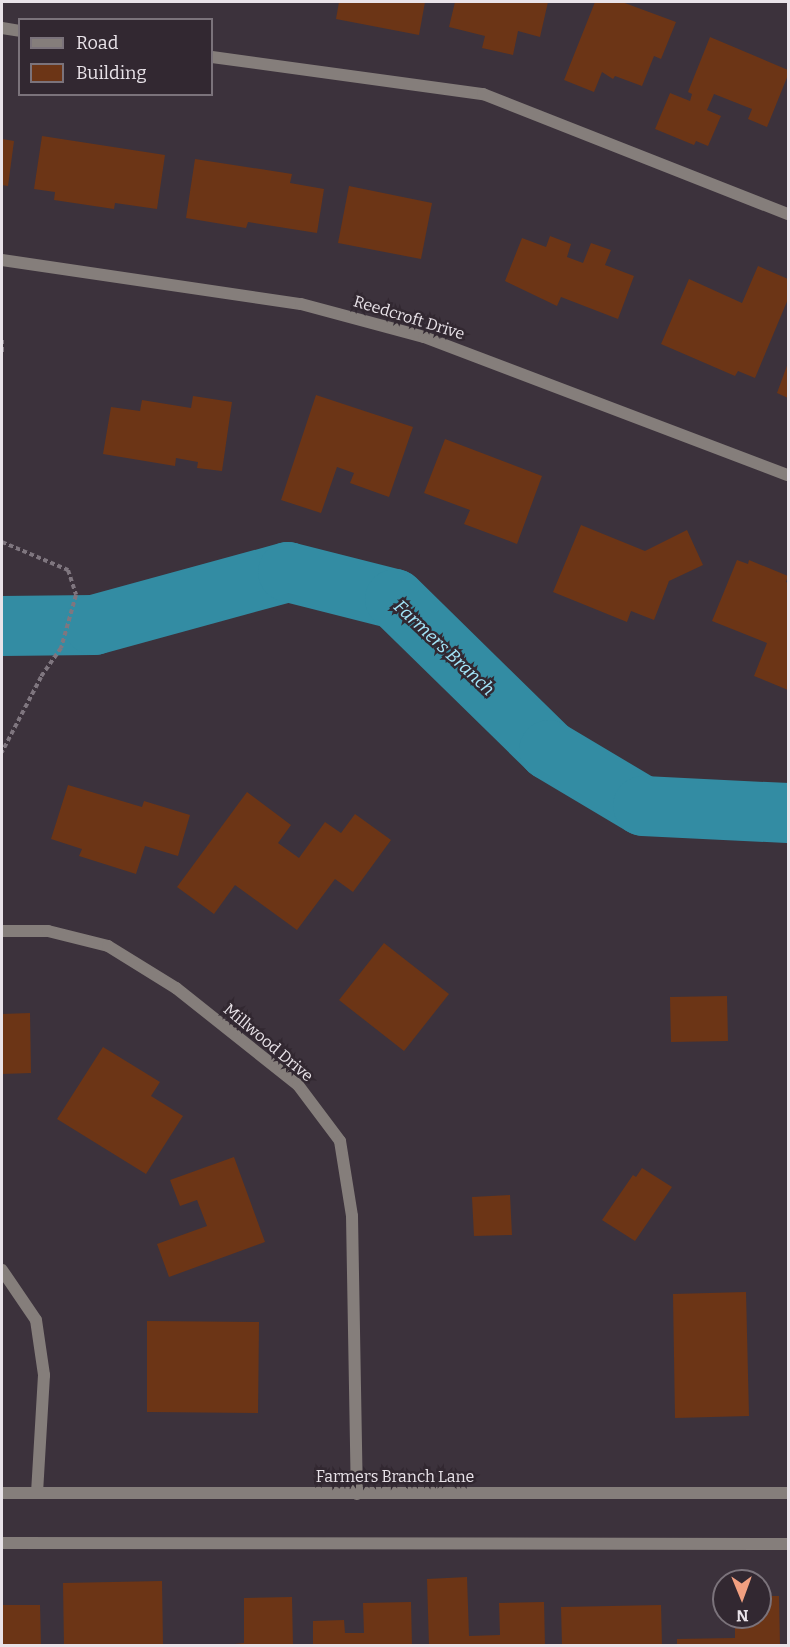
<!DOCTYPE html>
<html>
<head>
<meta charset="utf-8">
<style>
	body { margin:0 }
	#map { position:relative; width:790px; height:1647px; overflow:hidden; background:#3c323c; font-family:Bitter,serif }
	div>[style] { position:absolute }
	.river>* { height:60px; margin:-30px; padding:0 30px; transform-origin:30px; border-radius:30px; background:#338ca3 }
	.building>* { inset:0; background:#6c3516 }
	.path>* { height:4px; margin-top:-2px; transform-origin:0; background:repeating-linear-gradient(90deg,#7f767f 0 4.5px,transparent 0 7.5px) }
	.service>* { height:12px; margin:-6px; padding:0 6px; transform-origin:6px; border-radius:6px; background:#857e7b }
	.minor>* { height:12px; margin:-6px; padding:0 6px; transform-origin:6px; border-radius:6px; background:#857e7b }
	.tertiary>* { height:12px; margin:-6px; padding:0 6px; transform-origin:6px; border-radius:6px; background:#857e7b }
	span { translate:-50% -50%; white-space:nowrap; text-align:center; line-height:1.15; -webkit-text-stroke:5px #322831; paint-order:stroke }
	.street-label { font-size:16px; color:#e9e3e9 }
	.water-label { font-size:18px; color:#a3e5f9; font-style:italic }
	.frame { position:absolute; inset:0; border:3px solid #e9e3e9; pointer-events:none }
	.legend { position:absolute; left:18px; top:18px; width:195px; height:78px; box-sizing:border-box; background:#322831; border:2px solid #7b737b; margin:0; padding:8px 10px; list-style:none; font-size:18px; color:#e9e3e9 }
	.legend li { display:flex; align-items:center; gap:12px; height:30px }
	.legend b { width:30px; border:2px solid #7b737b }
	.north { position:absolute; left:712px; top:1569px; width:60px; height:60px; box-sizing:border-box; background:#322831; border:2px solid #7b737b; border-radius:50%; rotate:179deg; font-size:16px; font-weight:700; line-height:24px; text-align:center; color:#e9e3e9 }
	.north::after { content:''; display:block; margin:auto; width:21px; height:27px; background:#f2a081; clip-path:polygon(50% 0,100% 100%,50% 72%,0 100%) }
</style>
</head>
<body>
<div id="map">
	<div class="river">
		<div style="left:2px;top:626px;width:92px;rotate:-0.6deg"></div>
		<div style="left:94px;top:625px;width:201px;rotate:-15.3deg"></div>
		<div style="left:288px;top:572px;width:110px;rotate:14.2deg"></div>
		<div style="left:395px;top:599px;width:216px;rotate:44.4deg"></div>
		<div style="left:549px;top:750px;width:109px;rotate:30.8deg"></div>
		<div style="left:643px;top:806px;width:145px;rotate:2.8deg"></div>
	</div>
	<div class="building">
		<div style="clip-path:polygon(339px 2px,425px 2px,419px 35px,336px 19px)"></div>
		<div style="clip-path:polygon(455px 2px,548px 2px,540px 37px,518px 31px,513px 55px,482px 48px,485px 36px,449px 27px)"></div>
		<div style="clip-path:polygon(595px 2px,622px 2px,676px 22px,661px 59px,654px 56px,642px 86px,615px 76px,613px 79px,602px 72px,594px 92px,564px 80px)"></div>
		<div style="clip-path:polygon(710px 37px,788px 70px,788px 75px,767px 127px,748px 119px,752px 109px,714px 94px,707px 110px,721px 116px,708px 146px,696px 141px,694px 145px,655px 129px,670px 93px,690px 101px,692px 94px,688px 92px)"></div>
		<div style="clip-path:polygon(42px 136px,165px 155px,157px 209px,115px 203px,114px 209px,54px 200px,55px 192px,34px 189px)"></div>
		<div style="clip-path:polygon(2px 139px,14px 141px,8px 186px,2px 185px)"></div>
		<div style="clip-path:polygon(195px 159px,292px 174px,290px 183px,324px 189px,317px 233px,248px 222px,246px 228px,186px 218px)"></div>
		<div style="clip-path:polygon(349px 186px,432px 203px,421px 259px,338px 243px)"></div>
		<div style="clip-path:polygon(550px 236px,571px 244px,567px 257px,583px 263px,591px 243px,611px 250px,605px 265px,634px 276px,618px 319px,561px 297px,557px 306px,505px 281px,522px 238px,546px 247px)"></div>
		<div style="clip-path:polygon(758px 266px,788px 279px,788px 299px,755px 378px,738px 371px,735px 376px,661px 344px,689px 279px,742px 303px)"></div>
		<div style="clip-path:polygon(788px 363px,788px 398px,777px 393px)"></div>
		<div style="clip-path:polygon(316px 395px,413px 427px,389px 497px,350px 483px,354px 473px,337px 467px,321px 513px,281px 500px)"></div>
		<div style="clip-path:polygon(193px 396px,232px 402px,222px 471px,197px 468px,198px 462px,176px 458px,175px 466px,103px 454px,111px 407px,140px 411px,142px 400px,191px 408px)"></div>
		<div style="clip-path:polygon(445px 439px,542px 476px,517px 544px,464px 524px,470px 510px,424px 493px)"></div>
		<div style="clip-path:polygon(581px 525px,645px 551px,687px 530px,703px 565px,669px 581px,654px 620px,631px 611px,627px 622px,553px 592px)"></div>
		<div style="clip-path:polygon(737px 560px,748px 564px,749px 560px,788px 576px,786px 582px,788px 583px,788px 690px,754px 676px,767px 643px,712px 621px)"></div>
		<div style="clip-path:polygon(68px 785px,142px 807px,144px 801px,190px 815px,178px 856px,145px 846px,136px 874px,79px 856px,82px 849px,51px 839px)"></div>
		<div style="clip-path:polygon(247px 792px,291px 825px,278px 843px,299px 858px,325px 822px,341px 833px,355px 814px,391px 840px,353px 892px,335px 879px,297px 930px,235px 885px,214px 914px,177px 887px)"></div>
		<div style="clip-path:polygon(384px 943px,449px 994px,404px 1051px,339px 1000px)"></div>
		<div style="clip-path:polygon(727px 996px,728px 1041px,671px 1042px,670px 997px)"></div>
		<div style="clip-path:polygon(30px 1013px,31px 1073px,2px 1074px,2px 1014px)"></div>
		<div style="clip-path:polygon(103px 1047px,160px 1082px,151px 1096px,183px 1116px,146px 1174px,57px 1119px)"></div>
		<div style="clip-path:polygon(234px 1157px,265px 1242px,169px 1277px,157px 1244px,207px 1226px,197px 1200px,180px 1206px,170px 1180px)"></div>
		<div style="clip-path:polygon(642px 1168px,672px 1187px,635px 1241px,602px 1220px,633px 1175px,636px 1177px)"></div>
		<div style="clip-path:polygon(510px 1195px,512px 1235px,474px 1236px,472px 1197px)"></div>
		<div style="clip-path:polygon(746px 1292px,749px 1416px,675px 1418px,673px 1294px)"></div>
		<div style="clip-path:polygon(147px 1321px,259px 1322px,258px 1413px,147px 1412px)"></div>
		<div style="clip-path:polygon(467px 1577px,469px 1636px,500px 1635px,499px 1603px,544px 1602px,545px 1646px,429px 1646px,427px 1579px)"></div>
		<div style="clip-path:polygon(162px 1581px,163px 1646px,64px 1646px,63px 1583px)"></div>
		<div style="clip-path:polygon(760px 1596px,779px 1596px,780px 1646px,677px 1646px,677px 1639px,735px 1638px,735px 1617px,760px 1617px)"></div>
		<div style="clip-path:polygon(292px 1597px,293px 1646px,216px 1646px,244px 1643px,244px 1598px)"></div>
		<div style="clip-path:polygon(411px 1602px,412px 1646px,313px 1646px,313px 1621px,344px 1620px,345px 1633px,364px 1633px,363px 1603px)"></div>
		<div style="clip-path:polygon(2px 1605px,40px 1605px,41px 1646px,2px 1646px)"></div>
		<div style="clip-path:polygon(661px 1605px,662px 1646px,562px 1646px,561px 1607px)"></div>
	</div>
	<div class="path">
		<div style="left:2px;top:340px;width:12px;rotate:90deg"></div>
		<div style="left:2px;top:542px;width:72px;rotate:23deg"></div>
		<div style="left:68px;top:570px;width:26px;rotate:72deg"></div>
		<div style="left:76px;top:595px;width:55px;rotate:105.8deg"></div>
		<div style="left:61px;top:648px;width:35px;rotate:125deg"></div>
		<div style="left:41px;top:677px;width:85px;rotate:117.5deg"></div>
	</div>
	<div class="service">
		<div style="left:2px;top:28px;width:18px;rotate:9deg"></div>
		<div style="left:212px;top:57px;width:274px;rotate:7.8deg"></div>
		<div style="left:483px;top:94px;width:328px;rotate:21.5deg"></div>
		<div style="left:2px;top:1270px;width:60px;rotate:55.8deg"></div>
		<div style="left:36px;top:1320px;width:56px;rotate:81.7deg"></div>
		<div style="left:44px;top:1375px;width:117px;rotate:93.4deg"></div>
		<div style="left:2px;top:1543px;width:786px;rotate:0.07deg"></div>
	</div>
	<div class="minor">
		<div style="left:2px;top:260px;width:302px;rotate:8.4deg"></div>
		<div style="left:301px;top:304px;width:127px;rotate:15deg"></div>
		<div style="left:424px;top:337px;width:389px;rotate:20.8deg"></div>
		<div style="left:2px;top:931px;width:46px"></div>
		<div style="left:48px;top:931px;width:62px;rotate:14deg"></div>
		<div style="left:108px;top:946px;width:80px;rotate:31.7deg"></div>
		<div style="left:176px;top:988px;width:156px;rotate:38.5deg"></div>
		<div style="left:298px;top:1085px;width:70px;rotate:53.1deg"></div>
		<div style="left:340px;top:1141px;width:76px;rotate:80.9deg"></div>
		<div style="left:352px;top:1216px;width:278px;rotate:89deg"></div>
	</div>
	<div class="tertiary">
		<div style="left:2px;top:1493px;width:786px"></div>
	</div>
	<div class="street-label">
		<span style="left:409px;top:318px;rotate:17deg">Reedcroft Drive</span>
		<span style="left:268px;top:1043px;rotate:40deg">Millwood Drive</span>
		<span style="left:395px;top:1477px">Farmers Branch Lane</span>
	</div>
	<div class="water-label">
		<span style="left:444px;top:648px;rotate:43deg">Farmers Branch</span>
	</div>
	<div class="frame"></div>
	<ul class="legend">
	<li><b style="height:8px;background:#857e7b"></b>Road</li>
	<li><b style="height:16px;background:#6c3516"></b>Building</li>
	</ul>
	<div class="north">N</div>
</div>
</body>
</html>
